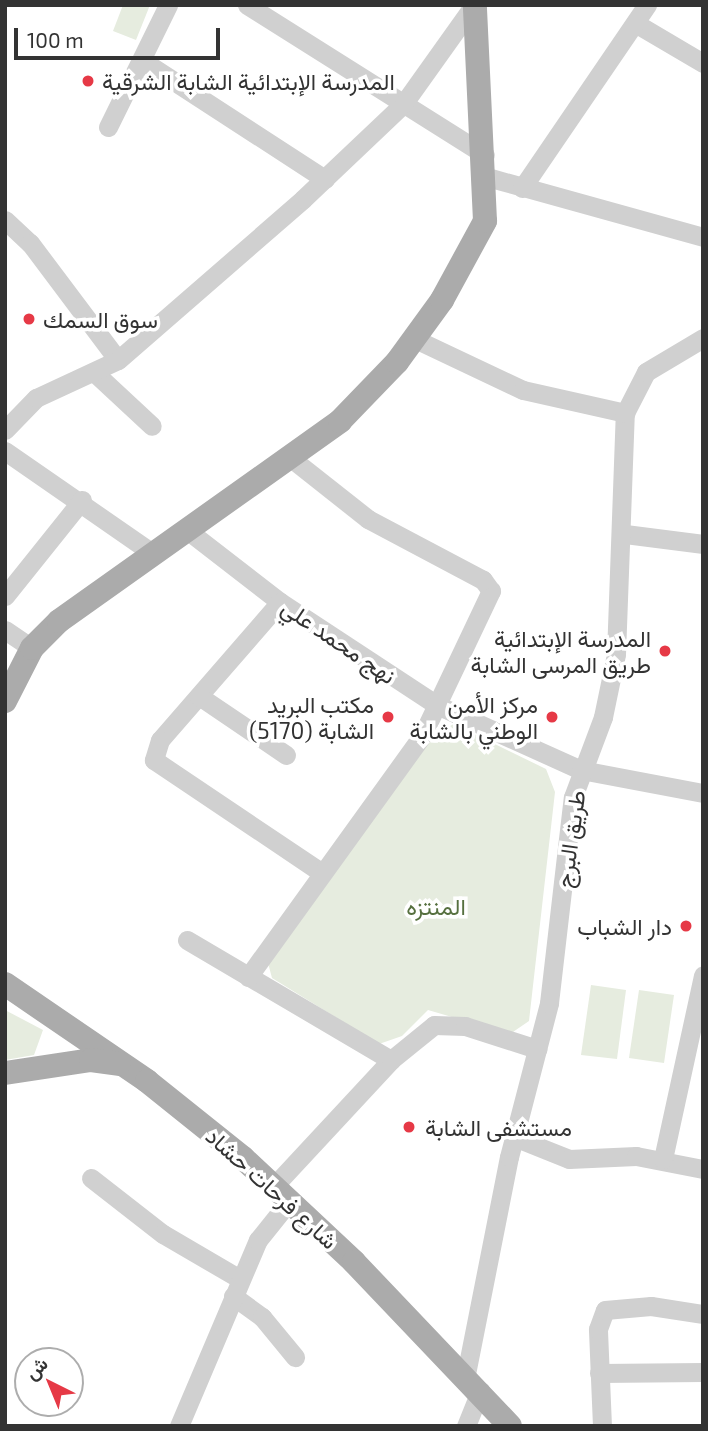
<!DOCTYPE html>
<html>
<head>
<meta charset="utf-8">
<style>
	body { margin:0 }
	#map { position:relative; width:708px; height:1431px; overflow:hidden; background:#fff; font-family:"Exo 2",Vazirmatn,sans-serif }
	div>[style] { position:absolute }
	.green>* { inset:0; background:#e6ecdf }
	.minor>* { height:19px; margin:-9.5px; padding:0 9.5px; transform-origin:9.5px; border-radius:9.5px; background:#d0d0d0 }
	.major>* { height:24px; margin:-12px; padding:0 12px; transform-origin:12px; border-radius:12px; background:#ababab }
	.dots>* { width:19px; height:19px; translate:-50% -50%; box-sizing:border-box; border:4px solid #fff; border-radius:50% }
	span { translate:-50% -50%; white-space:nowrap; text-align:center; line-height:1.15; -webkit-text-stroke:7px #fff; paint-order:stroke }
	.poi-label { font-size:23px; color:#333 }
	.left { translate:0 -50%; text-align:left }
	.right { translate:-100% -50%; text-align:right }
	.street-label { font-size:23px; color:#333 }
	.park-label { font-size:23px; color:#56703f }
	.frame { position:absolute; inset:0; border:7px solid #333; pointer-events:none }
	.north { position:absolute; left:14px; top:1347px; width:70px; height:70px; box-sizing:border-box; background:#fff; border:2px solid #adadad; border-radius:50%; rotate:317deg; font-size:19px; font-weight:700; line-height:28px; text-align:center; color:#333 }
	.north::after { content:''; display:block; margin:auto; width:24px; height:32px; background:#e63946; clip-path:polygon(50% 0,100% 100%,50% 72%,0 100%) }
	.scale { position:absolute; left:14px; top:28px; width:206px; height:32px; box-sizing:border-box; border:4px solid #333; border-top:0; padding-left:9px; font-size:21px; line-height:24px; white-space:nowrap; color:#333; -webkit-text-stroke:5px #fff; paint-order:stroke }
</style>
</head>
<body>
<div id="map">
	<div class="green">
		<div style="clip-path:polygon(123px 5px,150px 5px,136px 40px,113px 31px)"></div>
		<div style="clip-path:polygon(454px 724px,546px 769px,555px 792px,529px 1021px,510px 1034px,428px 1010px,402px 1036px,379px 1044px,272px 978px,268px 963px,433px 734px)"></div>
		<div style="clip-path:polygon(591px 985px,626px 990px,617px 1059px,581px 1055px)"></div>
		<div style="clip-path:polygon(639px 990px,674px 995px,664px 1063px,629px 1058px)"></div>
		<div style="clip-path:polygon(5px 1010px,43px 1030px,34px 1055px,5px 1060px)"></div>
	</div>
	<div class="minor">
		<div style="left:247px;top:5px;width:281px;rotate:32.2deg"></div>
		<div style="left:635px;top:23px;width:79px;rotate:30.5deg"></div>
		<div style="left:143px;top:61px;width:217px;rotate:33deg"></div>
		<div style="left:108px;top:127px;width:136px;rotate:-63.8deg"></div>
		<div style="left:487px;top:177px;width:224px;rotate:15.5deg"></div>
		<div style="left:522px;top:188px;width:222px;rotate:-55.7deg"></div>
		<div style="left:5px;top:220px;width:34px;rotate:43deg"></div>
		<div style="left:30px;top:243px;width:146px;rotate:53.1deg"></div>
		<div style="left:415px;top:339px;width:119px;rotate:25.3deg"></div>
		<div style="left:523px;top:390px;width:105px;rotate:12.7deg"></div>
		<div style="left:96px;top:374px;width:76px;rotate:42.9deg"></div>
		<div style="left:5px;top:430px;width:45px;rotate:-45.9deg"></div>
		<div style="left:36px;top:398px;width:90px;rotate:-24.9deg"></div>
		<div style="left:118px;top:360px;width:245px;rotate:-41deg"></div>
		<div style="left:303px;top:199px;width:139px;rotate:-43.5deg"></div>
		<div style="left:404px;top:103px;width:120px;rotate:-54.5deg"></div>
		<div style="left:5px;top:451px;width:178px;rotate:34.7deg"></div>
		<div style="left:187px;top:530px;width:118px;rotate:37.7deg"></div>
		<div style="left:280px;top:602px;width:188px;rotate:33.3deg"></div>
		<div style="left:437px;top:705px;width:158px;rotate:24.3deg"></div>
		<div style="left:581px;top:770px;width:124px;rotate:10.7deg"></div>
		<div style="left:625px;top:534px;width:79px;rotate:7.3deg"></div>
		<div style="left:5px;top:596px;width:123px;rotate:-51.3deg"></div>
		<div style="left:280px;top:602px;width:183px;rotate:131deg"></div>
		<div style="left:160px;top:740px;width:21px;rotate:107deg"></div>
		<div style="left:154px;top:760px;width:199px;rotate:33.9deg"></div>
		<div style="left:5px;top:630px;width:32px;rotate:34deg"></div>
		<div style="left:199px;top:696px;width:105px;rotate:34.1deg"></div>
		<div style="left:187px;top:940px;width:237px;rotate:30.5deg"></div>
		<div style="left:248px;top:977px;width:297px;rotate:-54.2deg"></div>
		<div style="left:422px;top:736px;width:161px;rotate:-64.6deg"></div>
		<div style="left:491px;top:591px;width:14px;rotate:-126deg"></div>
		<div style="left:483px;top:580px;width:130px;rotate:-152.1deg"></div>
		<div style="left:368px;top:519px;width:97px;rotate:-141.7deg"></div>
		<div style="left:514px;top:1137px;width:59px;rotate:21.8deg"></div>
		<div style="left:569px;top:1159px;width:67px;rotate:-2.6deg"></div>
		<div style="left:636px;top:1156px;width:68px;rotate:11deg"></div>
		<div style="left:663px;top:1159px;width:188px;rotate:-77.7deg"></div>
		<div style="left:91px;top:1178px;width:91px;rotate:37.9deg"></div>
		<div style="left:163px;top:1234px;width:89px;rotate:30.3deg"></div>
		<div style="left:274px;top:1186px;width:172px;rotate:-47.1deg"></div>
		<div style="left:391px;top:1060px;width:55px;rotate:-39.1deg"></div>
		<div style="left:434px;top:1025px;width:31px;rotate:2deg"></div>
		<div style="left:465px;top:1026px;width:76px;rotate:17.7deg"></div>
		<div style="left:233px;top:1296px;width:36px;rotate:36deg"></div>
		<div style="left:262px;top:1317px;width:52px;rotate:50.5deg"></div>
		<div style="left:599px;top:1373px;width:104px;rotate:-0.6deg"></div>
		<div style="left:466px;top:1374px;width:221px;rotate:-78.8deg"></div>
		<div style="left:509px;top:1157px;width:159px;rotate:-75.4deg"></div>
		<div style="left:549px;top:1003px;width:207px;rotate:-83.4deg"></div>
		<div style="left:573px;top:797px;width:85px;rotate:-69.4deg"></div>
		<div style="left:603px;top:717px;width:64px;rotate:-78.3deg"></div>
		<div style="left:616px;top:654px;width:241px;rotate:-87.9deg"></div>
		<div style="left:625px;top:413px;width:46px;rotate:-62.9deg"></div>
		<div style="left:646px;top:372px;width:66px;rotate:-30.8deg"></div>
		<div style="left:179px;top:1426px;width:202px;rotate:-67deg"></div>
		<div style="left:258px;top:1240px;width:51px;rotate:-51.3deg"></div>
		<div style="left:466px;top:1426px;width:38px;rotate:-68deg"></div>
		<div style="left:602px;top:1426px;width:97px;rotate:-92.4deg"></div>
		<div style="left:598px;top:1329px;width:20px;rotate:-70deg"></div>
		<div style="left:605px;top:1310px;width:46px;rotate:-5deg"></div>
		<div style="left:651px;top:1306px;width:53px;rotate:8.7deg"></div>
	</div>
	<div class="major">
		<div style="left:5px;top:701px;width:59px;rotate:-63deg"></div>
		<div style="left:32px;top:648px;width:38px;rotate:-45deg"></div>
		<div style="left:59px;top:621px;width:345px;rotate:-35.4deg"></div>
		<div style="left:340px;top:421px;width:82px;rotate:-46deg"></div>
		<div style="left:397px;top:362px;width:77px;rotate:-54deg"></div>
		<div style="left:442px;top:300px;width:90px;rotate:-61.4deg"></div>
		<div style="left:485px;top:221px;width:216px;rotate:-92.7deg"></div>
		<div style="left:5px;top:984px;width:172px;rotate:34.3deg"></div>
		<div style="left:147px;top:1081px;width:123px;rotate:38.7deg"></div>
		<div style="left:243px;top:1158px;width:152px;rotate:43.1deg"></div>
		<div style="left:354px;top:1262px;width:226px;rotate:46.4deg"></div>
		<div style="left:5px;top:1073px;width:87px;rotate:-8.6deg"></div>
		<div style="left:91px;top:1060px;width:28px;rotate:8deg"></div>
	</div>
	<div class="dots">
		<div style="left:88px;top:81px;background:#e63946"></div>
		<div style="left:29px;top:319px;background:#e63946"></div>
		<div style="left:665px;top:651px;background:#e63946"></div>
		<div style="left:388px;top:717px;background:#e63946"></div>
		<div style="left:552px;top:717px;background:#e63946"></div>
		<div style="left:686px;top:926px;background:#e63946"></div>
		<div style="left:409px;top:1127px;background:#e63946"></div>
	</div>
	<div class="poi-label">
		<span class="left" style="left:102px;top:81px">المدرسة الإبتدائية الشابة الشرقية</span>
		<span class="left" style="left:43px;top:319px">سوق السمك</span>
		<span class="right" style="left:651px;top:651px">المدرسة الإبتدائية<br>طريق المرسى الشابة</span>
		<span class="right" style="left:374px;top:717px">مكتب البريد<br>الشابة (5170)</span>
		<span class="right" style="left:538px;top:717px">مركز الأمن<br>الوطني بالشابة</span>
		<span class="right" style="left:672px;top:926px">دار الشباب</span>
		<span class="left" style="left:425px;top:1127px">مستشفى الشابة</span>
	</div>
	<div class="street-label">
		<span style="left:339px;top:641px;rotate:34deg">نهج محمد علي</span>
		<span style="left:570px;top:839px;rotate:-82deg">طريق البرج</span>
		<span style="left:272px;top:1188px;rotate:42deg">شارع فرحات حشاد</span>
	</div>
	<div class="park-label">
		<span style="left:436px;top:906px">المنتزه</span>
	</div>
	<div class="frame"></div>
	<div class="north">ش</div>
	<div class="scale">100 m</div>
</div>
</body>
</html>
